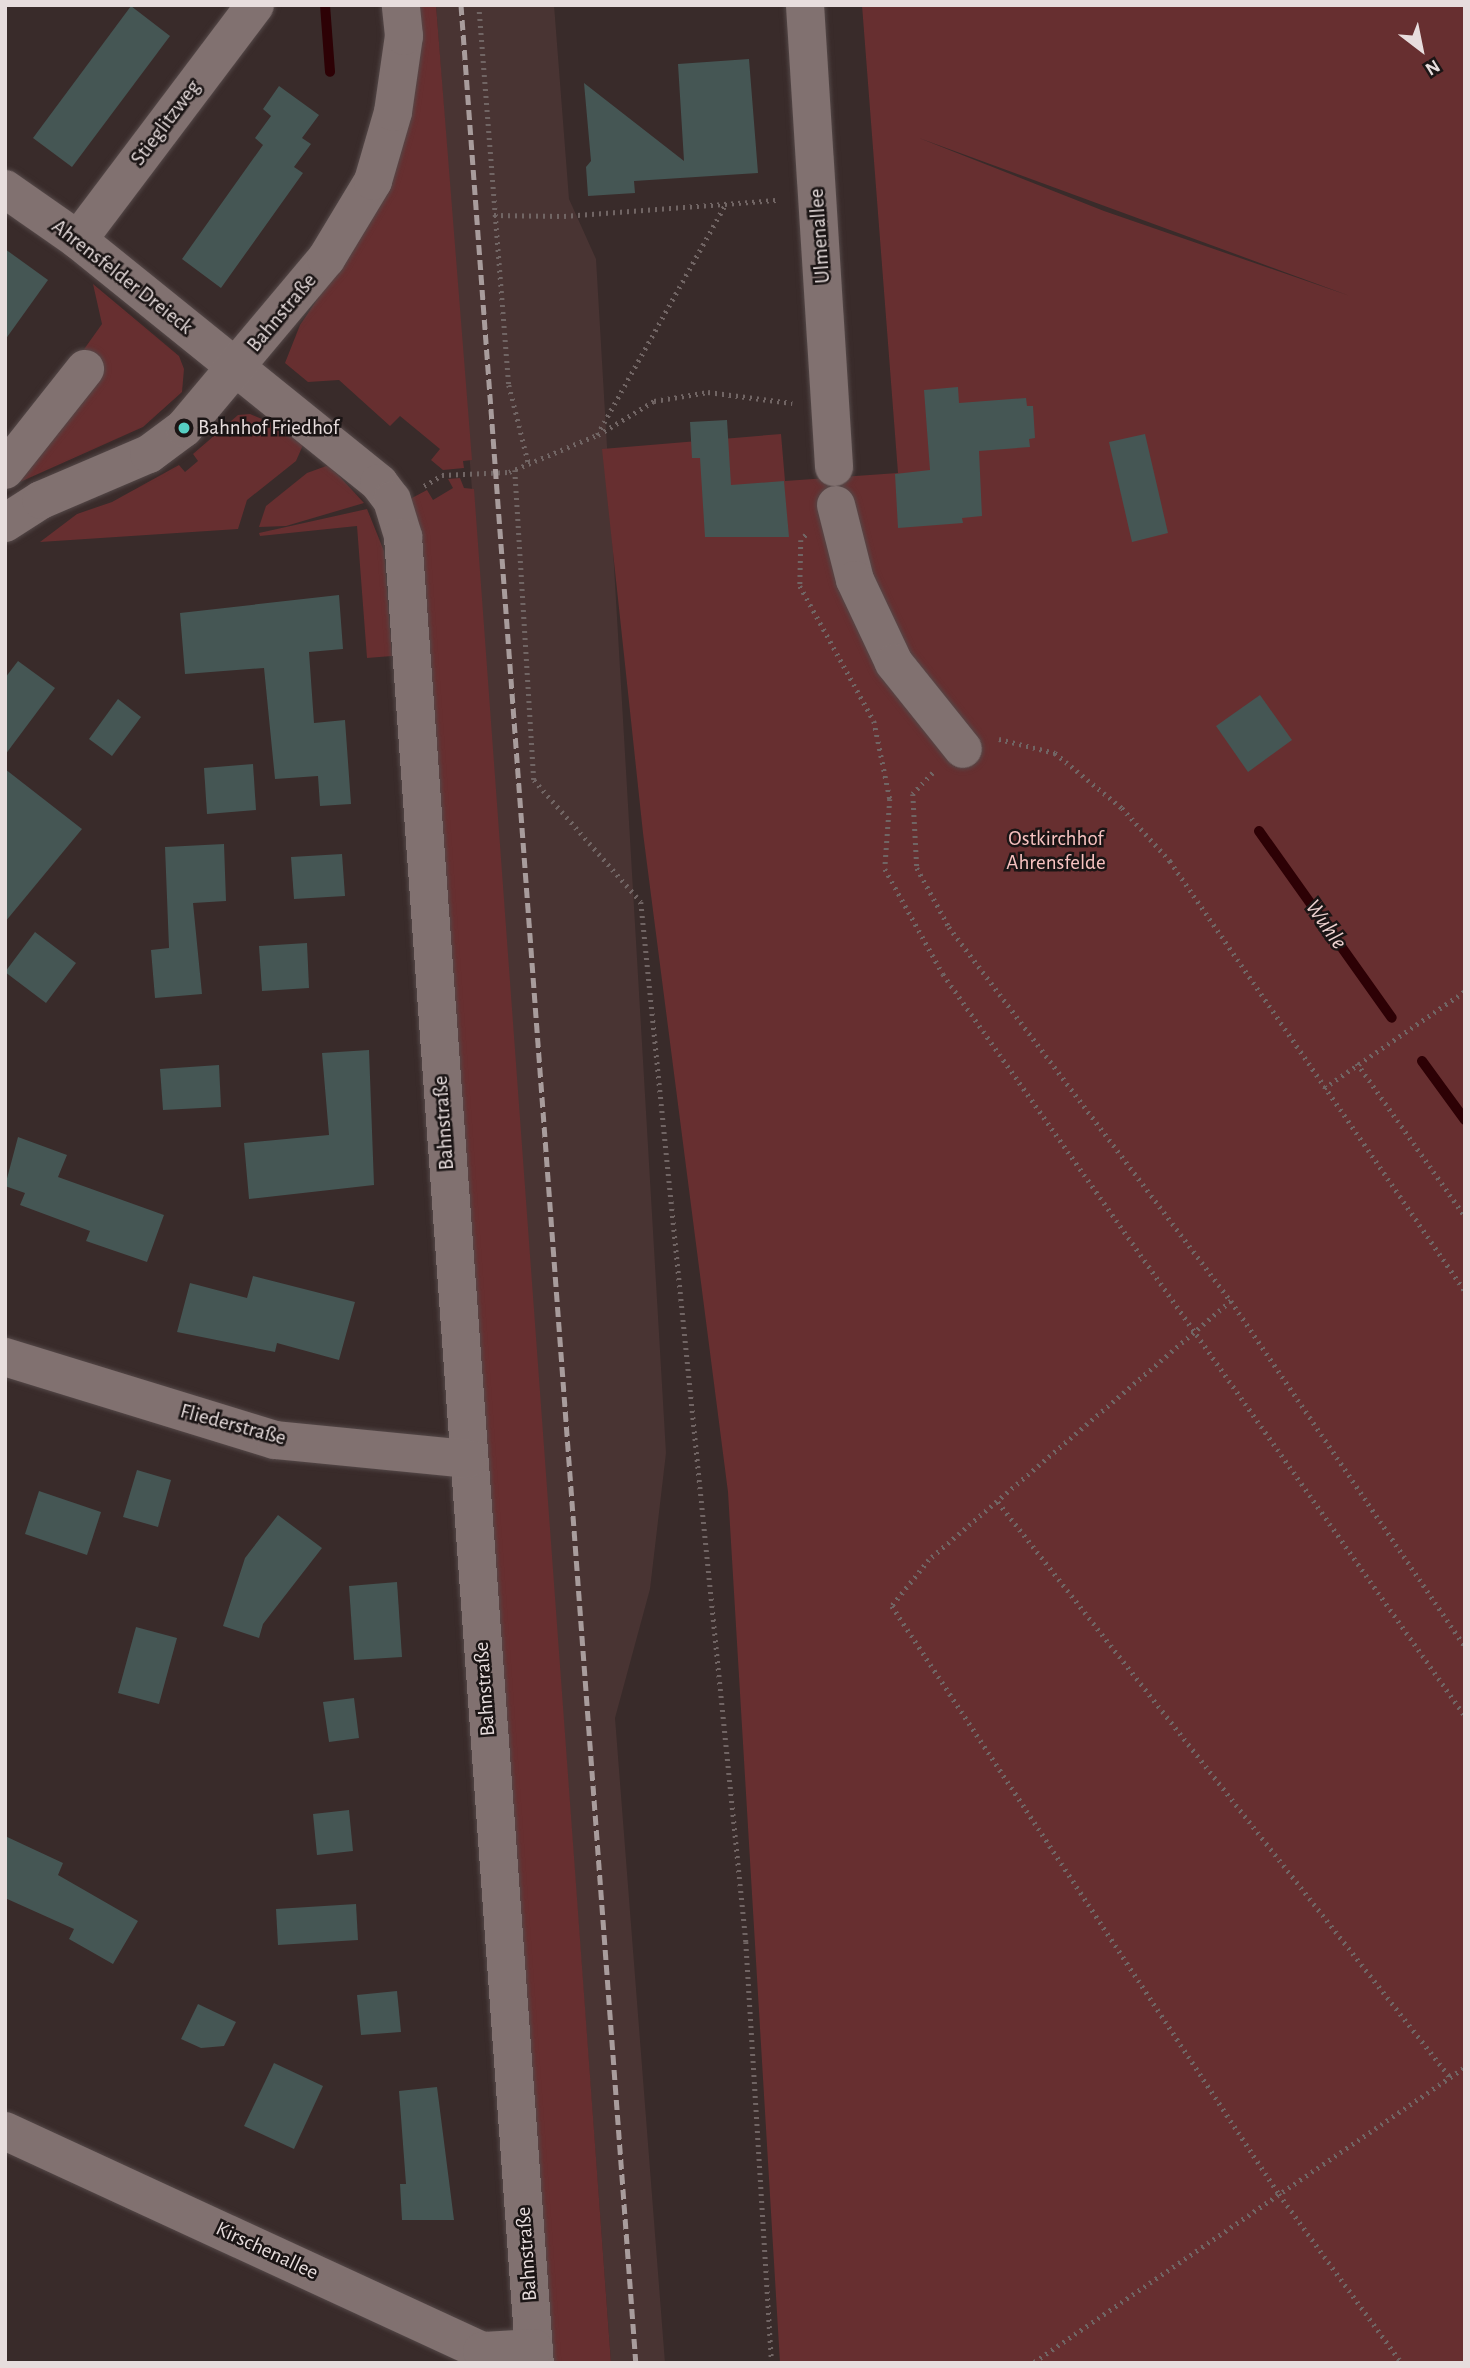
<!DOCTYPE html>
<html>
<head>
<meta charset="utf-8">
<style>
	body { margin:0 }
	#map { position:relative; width:1470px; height:2368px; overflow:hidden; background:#392b2a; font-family:"Alegreya Sans",sans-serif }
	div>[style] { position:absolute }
	.built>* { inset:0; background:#493433 }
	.green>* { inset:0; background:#672f30 }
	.stream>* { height:10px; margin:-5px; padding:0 5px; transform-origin:5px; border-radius:5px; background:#2d0105 }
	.building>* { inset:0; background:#455654 }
	.path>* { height:4.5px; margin-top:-2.25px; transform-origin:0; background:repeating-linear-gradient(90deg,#716564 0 2px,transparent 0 7px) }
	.roads { filter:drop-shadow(0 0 2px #544848) drop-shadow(0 0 2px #544848) }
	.minor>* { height:38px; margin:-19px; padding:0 19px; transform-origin:19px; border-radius:19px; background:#817170 }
	.rail>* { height:5px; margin-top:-2.5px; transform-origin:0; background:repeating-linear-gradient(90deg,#a89c9c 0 10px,transparent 0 15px) }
	.dots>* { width:19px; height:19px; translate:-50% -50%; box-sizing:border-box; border:4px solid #1b1515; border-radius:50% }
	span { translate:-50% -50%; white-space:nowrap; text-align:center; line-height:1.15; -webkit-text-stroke:5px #1b1515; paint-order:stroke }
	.street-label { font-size:21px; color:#e7dddd }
	.poi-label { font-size:21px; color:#e7dddd }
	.left { translate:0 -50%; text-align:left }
	.park-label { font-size:21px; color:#f8c3c1 }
	.water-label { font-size:23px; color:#edd2d0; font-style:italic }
	.frame { position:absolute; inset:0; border:7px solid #e7dddd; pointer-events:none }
	.north { position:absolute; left:1386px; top:14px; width:70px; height:70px; -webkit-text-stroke:5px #1b1515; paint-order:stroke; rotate:148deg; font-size:19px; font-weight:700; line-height:28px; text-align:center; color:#e7dddd }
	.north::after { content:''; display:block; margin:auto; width:24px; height:32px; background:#e7dddd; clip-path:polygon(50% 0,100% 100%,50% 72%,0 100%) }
</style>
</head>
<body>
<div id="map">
	<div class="built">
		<div style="clip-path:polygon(436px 5px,554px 5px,569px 199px,596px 259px,666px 1453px,650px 1589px,615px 1718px,665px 2363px,611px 2363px)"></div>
	</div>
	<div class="green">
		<div style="clip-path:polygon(414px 5px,436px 5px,472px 460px,463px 461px,464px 468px,443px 470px,431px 460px,440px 449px,400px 416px,390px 426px,339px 380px,308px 382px,285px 363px,300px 325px,381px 204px)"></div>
		<div style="clip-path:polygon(evenodd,862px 5px,1465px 5px,1465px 2363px,780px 2363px,728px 1492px,643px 833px,602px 449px,781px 434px,785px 481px,898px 473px,862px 5px,919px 138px,1350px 296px,1104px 211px,919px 138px)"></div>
		<div style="clip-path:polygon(93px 284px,179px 356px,184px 369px,182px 392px,143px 427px,20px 482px,70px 369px,102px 324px)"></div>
		<div style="clip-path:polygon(250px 414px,277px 425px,303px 445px,296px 461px,247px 500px,238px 529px,40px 542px,77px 514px,112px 502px,179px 465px,185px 472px,198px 461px,193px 454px,238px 415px)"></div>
		<div style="clip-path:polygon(329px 465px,364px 503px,286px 526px,259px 527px,266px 506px,307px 473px)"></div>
		<div style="clip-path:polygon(460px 478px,464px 488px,474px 489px,611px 2363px,550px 2363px,410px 499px,427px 490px,433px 500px,453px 488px,448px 479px)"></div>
		<div style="clip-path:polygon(367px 509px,384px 551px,392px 656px,367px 658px,357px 526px,260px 536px,259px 533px)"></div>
	</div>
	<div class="stream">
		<div style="left:325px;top:5px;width:67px;rotate:85.7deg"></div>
		<div style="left:1259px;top:831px;width:229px;rotate:54.6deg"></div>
		<div style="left:1422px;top:1061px;width:73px;rotate:53.9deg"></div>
	</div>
	<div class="building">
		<div style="clip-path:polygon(131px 6px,170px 36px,72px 167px,33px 138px)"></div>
		<div style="clip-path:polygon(749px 59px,758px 173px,634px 181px,635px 193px,588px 196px,586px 167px,591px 161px,584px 83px,684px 161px,678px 64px)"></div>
		<div style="clip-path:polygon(279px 86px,319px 115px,302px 138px,311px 144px,294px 167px,303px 173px,221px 288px,182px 259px,263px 145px,255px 138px,271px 116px,263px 109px)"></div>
		<div style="clip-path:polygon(5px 249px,48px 280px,5px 340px)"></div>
		<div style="clip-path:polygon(958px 387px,959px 403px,1026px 398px,1027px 406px,1033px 406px,1035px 438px,1029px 439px,1030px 447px,979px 451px,982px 516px,962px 518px,963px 523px,898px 528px,895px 474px,930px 470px,924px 390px)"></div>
		<div style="clip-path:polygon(727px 420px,731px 485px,784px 481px,789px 537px,705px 537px,700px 458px,692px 458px,690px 422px)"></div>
		<div style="clip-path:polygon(1145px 434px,1168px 533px,1132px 542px,1109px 442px)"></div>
		<div style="clip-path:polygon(339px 595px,343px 649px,309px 652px,314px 723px,345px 720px,351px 804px,320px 806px,318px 776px,275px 779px,264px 668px,185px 674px,180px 613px)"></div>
		<div style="clip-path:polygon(18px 661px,55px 688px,5px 755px,5px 678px)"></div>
		<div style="clip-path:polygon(1260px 695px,1292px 740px,1248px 772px,1216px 726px)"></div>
		<div style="clip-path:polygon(118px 699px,141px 717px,112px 756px,89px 739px)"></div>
		<div style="clip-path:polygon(253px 764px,256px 810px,207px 814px,204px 768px)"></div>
		<div style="clip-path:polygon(5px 769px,82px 829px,5px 922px)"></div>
		<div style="clip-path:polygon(224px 844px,226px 901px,193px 903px,202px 994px,155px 998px,151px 950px,169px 948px,165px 847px)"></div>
		<div style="clip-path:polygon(342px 854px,345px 896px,294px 899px,291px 857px)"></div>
		<div style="clip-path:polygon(35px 932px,76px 963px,46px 1003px,5px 972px)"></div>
		<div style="clip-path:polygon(307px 943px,309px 988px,262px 991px,259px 946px)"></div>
		<div style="clip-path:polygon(369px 1050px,374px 1185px,249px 1199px,244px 1143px,329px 1135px,322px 1053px)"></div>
		<div style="clip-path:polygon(219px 1065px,221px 1107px,163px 1110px,160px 1069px)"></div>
		<div style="clip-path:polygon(18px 1137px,67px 1155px,58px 1177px,164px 1215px,147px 1262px,86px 1241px,90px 1231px,20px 1205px,25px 1193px,5px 1186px)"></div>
		<div style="clip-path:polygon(253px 1276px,355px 1302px,339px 1360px,277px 1343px,275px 1352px,177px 1332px,190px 1283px,247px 1298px)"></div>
		<div style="clip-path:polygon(137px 1470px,171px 1480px,158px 1527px,123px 1517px)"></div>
		<div style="clip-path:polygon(39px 1491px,101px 1512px,87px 1555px,25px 1534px)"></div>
		<div style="clip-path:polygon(278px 1515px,322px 1548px,263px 1624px,259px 1638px,223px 1626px,245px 1558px)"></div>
		<div style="clip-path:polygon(397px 1582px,402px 1657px,354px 1660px,349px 1586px)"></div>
		<div style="clip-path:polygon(136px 1627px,177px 1638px,159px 1704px,118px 1693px)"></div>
		<div style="clip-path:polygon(354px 1698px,359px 1738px,329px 1742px,323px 1702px)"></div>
		<div style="clip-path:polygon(349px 1810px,353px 1851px,317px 1855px,313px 1814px)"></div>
		<div style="clip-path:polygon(5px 1836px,63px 1863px,58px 1875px,138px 1921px,113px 1964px,69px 1939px,74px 1929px,5px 1898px)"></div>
		<div style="clip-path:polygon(356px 1904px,358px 1940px,278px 1945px,276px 1909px)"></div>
		<div style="clip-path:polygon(397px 1991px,401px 2032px,361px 2035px,357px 1995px)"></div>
		<div style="clip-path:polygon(198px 2004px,236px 2022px,224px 2046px,201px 2048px,181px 2039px)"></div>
		<div style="clip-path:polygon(274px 2063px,323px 2086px,294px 2149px,244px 2126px)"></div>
		<div style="clip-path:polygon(437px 2087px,454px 2220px,402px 2220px,400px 2184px,406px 2184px,399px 2091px)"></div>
	</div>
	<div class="path">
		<div style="left:479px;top:5px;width:381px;rotate:85.5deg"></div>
		<div style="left:509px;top:385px;width:82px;rotate:76deg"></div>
		<div style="left:494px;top:215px;width:70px;rotate:0.8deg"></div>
		<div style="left:564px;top:216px;width:216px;rotate:-4.3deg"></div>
		<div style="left:598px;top:435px;width:66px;rotate:-31.3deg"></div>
		<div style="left:654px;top:401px;width:55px;rotate:-9.5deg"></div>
		<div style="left:708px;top:392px;width:85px;rotate:7.5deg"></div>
		<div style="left:515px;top:470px;width:311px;rotate:86.5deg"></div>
		<div style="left:534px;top:780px;width:162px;rotate:48.7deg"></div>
		<div style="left:641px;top:902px;width:1045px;rotate:84.23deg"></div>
		<div style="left:746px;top:1942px;width:422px;rotate:86.5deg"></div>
		<div style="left:424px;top:486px;width:21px;rotate:-31deg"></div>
		<div style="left:442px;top:475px;width:67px;rotate:-2.6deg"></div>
		<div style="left:509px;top:472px;width:95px;rotate:-22.8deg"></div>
		<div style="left:597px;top:435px;width:263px;rotate:-60.9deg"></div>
		<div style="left:806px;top:535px;width:7px;rotate:135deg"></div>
		<div style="left:801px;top:540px;width:46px;rotate:91.2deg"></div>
		<div style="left:800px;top:586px;width:154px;rotate:61.3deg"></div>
		<div style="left:874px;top:721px;width:80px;rotate:78.4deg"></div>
		<div style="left:890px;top:799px;width:70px;rotate:94.1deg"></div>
		<div style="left:885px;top:869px;width:120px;rotate:61.1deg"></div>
		<div style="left:943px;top:974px;width:907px;rotate:54.87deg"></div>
		<div style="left:999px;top:739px;width:58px;rotate:14deg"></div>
		<div style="left:1055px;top:753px;width:87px;rotate:39.4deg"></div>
		<div style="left:1122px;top:808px;width:72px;rotate:47.8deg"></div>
		<div style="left:1170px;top:861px;width:521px;rotate:55.55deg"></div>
		<div style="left:933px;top:773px;width:29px;rotate:134deg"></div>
		<div style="left:913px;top:794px;width:74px;rotate:86.9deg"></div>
		<div style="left:917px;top:868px;width:67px;rotate:61.5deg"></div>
		<div style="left:949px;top:927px;width:468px;rotate:53deg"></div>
		<div style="left:1231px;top:1301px;width:417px;rotate:55.9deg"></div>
		<div style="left:1357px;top:1063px;width:187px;rotate:54.8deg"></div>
		<div style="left:1324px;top:1088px;width:171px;rotate:-34.5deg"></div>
		<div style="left:1231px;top:1301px;width:398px;rotate:139.4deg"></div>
		<div style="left:929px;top:1560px;width:59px;rotate:128.8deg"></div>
		<div style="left:892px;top:1606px;width:704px;rotate:56.65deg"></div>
		<div style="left:1279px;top:2194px;width:209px;rotate:54deg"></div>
		<div style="left:998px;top:1502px;width:731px;rotate:51.83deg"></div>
		<div style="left:1034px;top:2362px;width:522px;rotate:-34.39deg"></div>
	</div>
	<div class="roads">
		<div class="minor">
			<div style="left:805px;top:5px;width:463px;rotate:86.4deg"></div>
			<div style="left:5px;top:189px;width:89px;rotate:34.9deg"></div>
			<div style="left:78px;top:240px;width:387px;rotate:38.9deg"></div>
			<div style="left:379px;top:483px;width:21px;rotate:53deg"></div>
			<div style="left:392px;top:500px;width:39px;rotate:73deg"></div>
			<div style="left:403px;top:537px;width:1831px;rotate:85.87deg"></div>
			<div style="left:78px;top:240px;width:294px;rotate:-53deg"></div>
			<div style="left:5px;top:470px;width:129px;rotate:-51.6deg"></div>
			<div style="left:836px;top:505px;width:77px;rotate:75.8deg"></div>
			<div style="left:855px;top:580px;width:92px;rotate:64.8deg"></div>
			<div style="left:894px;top:663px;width:110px;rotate:51.3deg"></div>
			<div style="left:5px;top:523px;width:43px;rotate:-32.6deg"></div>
			<div style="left:41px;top:500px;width:117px;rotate:-23.1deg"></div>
			<div style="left:149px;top:454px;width:44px;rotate:-36.6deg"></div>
			<div style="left:184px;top:428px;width:221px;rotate:-50deg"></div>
			<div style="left:326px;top:259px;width:91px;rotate:-58.9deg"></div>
			<div style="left:373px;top:181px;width:72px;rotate:-73.8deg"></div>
			<div style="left:393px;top:112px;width:77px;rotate:-81.8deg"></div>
			<div style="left:404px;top:36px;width:31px;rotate:-96deg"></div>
			<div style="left:5px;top:1357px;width:282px;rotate:17.1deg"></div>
			<div style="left:275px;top:1440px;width:194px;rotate:5.6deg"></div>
			<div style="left:5px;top:2131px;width:525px;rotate:24.76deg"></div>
			<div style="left:482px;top:2351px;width:52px;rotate:-3.3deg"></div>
		</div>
	</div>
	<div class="rail">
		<div style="left:461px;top:5px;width:2364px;rotate:85.76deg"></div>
	</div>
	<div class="dots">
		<div style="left:184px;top:428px;background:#56cec3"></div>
	</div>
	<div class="street-label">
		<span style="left:166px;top:123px;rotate:-53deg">Stieglitzweg</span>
		<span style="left:820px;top:236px;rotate:-94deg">Ulmenallee</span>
		<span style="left:122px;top:277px;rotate:38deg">Ahrensfelder Dreieck</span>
		<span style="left:282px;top:313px;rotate:-50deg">Bahnstraße</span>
		<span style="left:444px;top:1123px;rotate:-94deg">Bahnstraße</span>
		<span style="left:233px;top:1425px;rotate:15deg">Fliederstraße</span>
		<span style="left:485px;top:1689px;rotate:-94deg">Bahnstraße</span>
		<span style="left:267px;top:2251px;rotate:25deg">Kirschenallee</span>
		<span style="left:527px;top:2254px;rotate:-94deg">Bahnstraße</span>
	</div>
	<div class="poi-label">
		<span class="left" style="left:198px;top:428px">Bahnhof Friedhof</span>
	</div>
	<div class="park-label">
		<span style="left:1056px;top:851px">Ostkirchhof<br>Ahrensfelde</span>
	</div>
	<div class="water-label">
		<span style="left:1325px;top:925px;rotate:55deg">Wuhle</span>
	</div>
	<div class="frame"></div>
	<div class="north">N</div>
</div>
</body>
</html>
